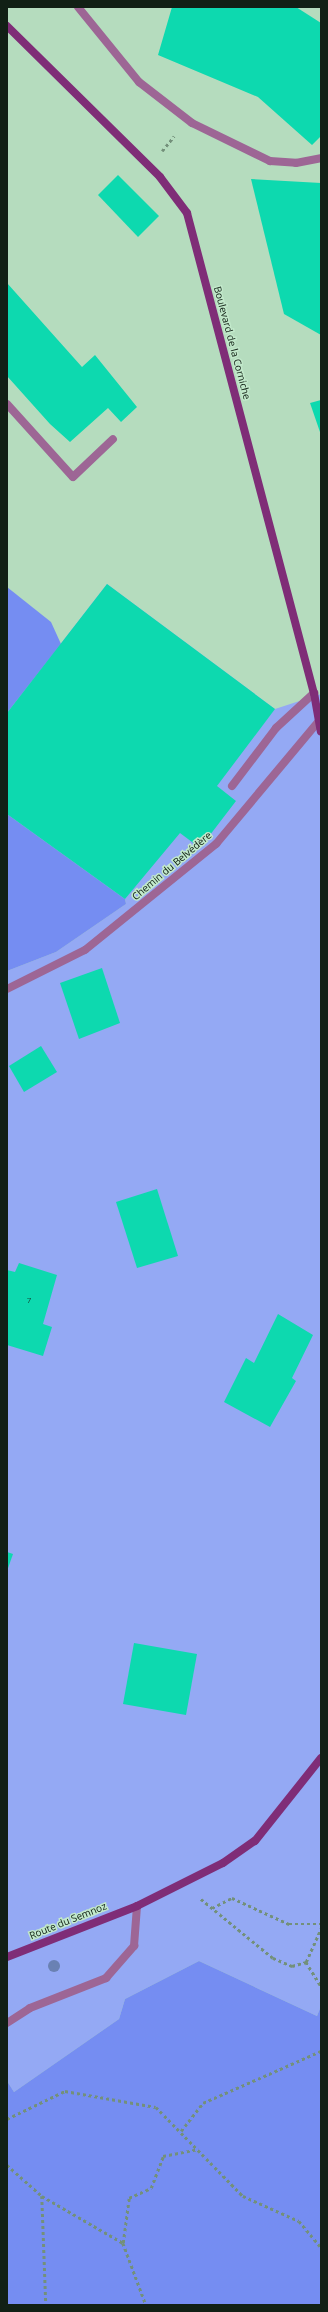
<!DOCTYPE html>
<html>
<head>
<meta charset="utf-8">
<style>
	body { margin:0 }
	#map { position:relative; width:328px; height:2312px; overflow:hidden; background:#b5dcbe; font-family:"Open Sans",sans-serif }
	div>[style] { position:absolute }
	.green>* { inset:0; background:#94a9f4 }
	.forest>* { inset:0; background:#758df2 }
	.building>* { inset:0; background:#0dd9af }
	.path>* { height:2.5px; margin-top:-1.25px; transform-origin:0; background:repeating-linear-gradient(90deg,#73907a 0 3px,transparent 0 6px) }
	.service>* { height:8px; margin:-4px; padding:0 4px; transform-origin:4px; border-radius:4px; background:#9d6695 }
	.pedestrian>* { height:8px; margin:-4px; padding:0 4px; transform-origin:4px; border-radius:4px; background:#9d6695 }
	.minor>* { height:8px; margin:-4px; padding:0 4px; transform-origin:4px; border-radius:4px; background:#9d6695 }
	.secondary>* { height:8px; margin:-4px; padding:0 4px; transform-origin:4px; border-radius:4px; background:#7f2d77 }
	.trees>* { width:12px; height:12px; margin:-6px; border-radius:50%; background:#6a81b3 }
	span { translate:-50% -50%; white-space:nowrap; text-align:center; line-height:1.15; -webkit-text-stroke:3px #c2e9cb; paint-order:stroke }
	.number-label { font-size:8px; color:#104e3c }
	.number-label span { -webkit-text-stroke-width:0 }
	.street-label { font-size:10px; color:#112015 }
	.frame { position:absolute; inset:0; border:8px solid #112015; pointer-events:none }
</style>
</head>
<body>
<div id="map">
	<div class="green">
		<div style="clip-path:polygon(107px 584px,275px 709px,321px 694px,321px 2006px,317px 2016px,199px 1961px,125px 1999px,119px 2019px,14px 2092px,7px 2081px,7px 971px,56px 952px,126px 904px,125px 899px,7px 814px,7px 713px)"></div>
	</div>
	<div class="forest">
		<div style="clip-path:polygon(7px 587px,51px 622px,61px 644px,7px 713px)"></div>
		<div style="clip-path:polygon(7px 814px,125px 899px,126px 904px,56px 952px,7px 971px)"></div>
		<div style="clip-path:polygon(199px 1961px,317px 2016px,321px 2006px,321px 2305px,7px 2305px,7px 2081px,14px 2092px,119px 2019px,125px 1999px)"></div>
	</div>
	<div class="building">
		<div style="clip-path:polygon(172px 7px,296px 7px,321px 23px,321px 136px,312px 145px,258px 97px,158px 55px)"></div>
		<div style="clip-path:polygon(118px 175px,159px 216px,138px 237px,98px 195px)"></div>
		<div style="clip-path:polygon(251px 179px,321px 183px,321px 335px,284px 314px)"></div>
		<div style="clip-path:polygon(7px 283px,82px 367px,95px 355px,137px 407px,121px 422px,108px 408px,70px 442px,50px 424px,7px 376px)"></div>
		<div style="clip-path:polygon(321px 400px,321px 435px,310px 403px)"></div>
		<div style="clip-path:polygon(107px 584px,275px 709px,217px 786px,236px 801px,200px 848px,180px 833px,125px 899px,7px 814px,7px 713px)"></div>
		<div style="clip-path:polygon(102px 968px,120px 1023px,79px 1039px,60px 983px)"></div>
		<div style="clip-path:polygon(41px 1046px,57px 1072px,24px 1092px,9px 1066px)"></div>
		<div style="clip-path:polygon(157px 1189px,178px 1256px,137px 1268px,116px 1202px)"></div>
		<div style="clip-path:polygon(19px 1263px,57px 1275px,43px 1324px,52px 1327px,43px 1356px,7px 1345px,7px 1270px,15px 1272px)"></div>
		<div style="clip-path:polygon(278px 1314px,313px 1335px,292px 1378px,296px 1381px,270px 1427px,224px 1402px,246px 1358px,254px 1363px)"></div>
		<div style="clip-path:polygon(7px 1552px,13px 1554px,7px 1571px)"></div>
		<div style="clip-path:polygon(134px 1643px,197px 1654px,186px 1715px,123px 1704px)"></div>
	</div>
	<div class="path">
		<div style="left:162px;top:151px;width:19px;rotate:-51deg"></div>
		<div style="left:201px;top:1899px;width:93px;rotate:39.3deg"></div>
		<div style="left:273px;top:1958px;width:21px;rotate:23deg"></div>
		<div style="left:292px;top:1966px;width:15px;rotate:-16deg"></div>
		<div style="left:306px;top:1962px;width:37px;rotate:-66deg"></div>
		<div style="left:212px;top:1908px;width:22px;rotate:-27deg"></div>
		<div style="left:232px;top:1898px;width:63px;rotate:24.5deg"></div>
		<div style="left:289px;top:1924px;width:32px"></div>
		<div style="left:306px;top:1962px;width:28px;rotate:58deg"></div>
		<div style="left:7px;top:2119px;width:64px;rotate:-25.8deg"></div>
		<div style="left:65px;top:2091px;width:92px;rotate:10deg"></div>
		<div style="left:156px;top:2107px;width:124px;rotate:45.7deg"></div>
		<div style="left:243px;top:2196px;width:61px;rotate:24.1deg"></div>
		<div style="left:299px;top:2221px;width:34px;rotate:50deg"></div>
		<div style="left:181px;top:2131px;width:36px;rotate:-52deg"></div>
		<div style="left:203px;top:2103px;width:129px;rotate:-23.8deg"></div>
		<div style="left:7px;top:2165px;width:47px;rotate:41.5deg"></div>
		<div style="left:42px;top:2196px;width:109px;rotate:87.9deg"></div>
		<div style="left:42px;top:2196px;width:94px;rotate:30.1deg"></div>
		<div style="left:123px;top:2243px;width:66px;rotate:69.6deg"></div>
		<div style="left:123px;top:2243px;width:45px;rotate:-82.4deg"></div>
		<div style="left:129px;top:2198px;width:24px;rotate:-24deg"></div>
		<div style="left:151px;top:2188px;width:34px;rotate:-69deg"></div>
		<div style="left:163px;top:2156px;width:36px;rotate:-11deg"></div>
	</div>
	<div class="service">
		<div style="left:7px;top:404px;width:98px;rotate:47.9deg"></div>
		<div style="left:73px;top:477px;width:55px;rotate:-43.5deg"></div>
		<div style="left:232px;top:786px;width:73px;rotate:-52.8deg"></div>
		<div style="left:276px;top:728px;width:52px;rotate:-42.6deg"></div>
	</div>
	<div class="pedestrian">
		<div style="left:78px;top:7px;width:97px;rotate:50.9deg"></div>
		<div style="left:139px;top:82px;width:67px;rotate:37.7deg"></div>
		<div style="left:192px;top:123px;width:87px;rotate:26deg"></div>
		<div style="left:270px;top:161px;width:26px;rotate:4deg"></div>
		<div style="left:296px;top:163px;width:25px;rotate:-11deg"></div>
	</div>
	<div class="minor">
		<div style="left:7px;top:989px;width:87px;rotate:-26.6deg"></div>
		<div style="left:85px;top:950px;width:169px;rotate:-39deg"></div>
		<div style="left:216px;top:844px;width:160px;rotate:-50.1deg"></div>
		<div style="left:7px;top:2023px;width:27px;rotate:-33deg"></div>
		<div style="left:30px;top:2008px;width:82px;rotate:-21.5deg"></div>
		<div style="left:106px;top:1978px;width:43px;rotate:-48.8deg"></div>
		<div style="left:134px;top:1946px;width:40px;rotate:-85.7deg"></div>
	</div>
	<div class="secondary">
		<div style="left:7px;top:26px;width:215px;rotate:44.6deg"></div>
		<div style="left:160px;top:177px;width:45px;rotate:53.1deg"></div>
		<div style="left:187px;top:213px;width:497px;rotate:75.2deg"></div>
		<div style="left:314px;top:693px;width:39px;rotate:80deg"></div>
		<div style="left:7px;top:1957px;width:140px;rotate:-21.4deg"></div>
		<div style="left:137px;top:1906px;width:96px;rotate:-26.6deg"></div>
		<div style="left:223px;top:1863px;width:39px;rotate:-35deg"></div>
		<div style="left:255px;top:1841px;width:106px;rotate:-51.5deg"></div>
	</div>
	<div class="trees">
		<div style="left:54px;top:1966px"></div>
	</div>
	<div class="number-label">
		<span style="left:29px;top:1300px">7</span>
	</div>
	<div class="street-label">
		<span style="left:232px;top:343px;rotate:75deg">Boulevard de la Corniche</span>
		<span style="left:172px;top:866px;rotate:-40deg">Chemin du Belvédère</span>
		<span style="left:68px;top:1921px;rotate:-22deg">Route du Semnoz</span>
	</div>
	<div class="frame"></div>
</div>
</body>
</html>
